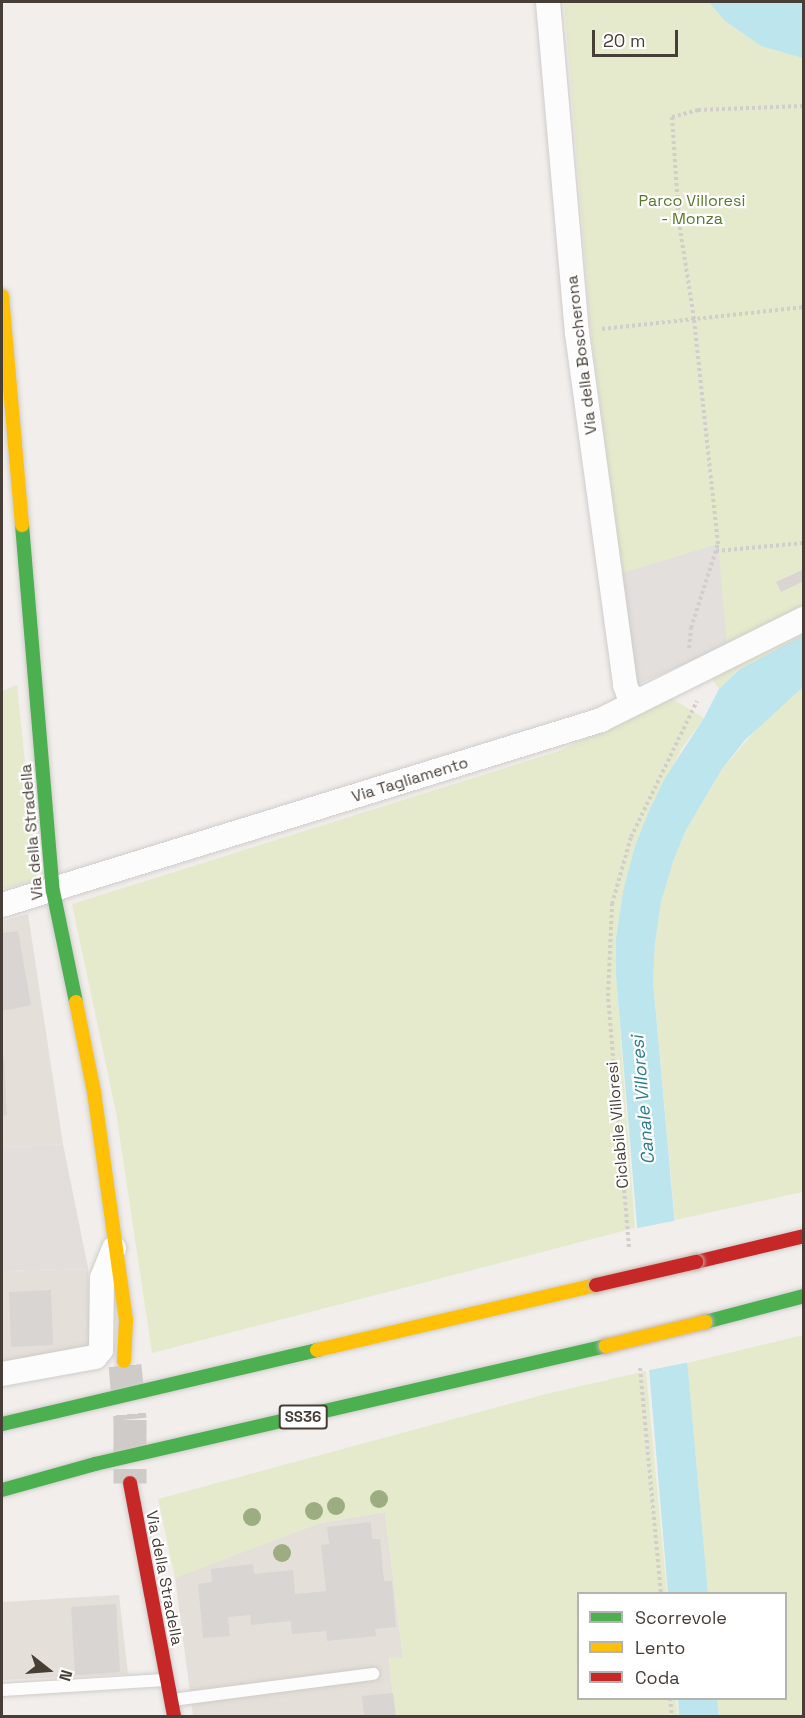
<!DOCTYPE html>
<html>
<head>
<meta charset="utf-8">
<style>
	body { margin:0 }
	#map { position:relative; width:805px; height:1718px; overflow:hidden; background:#f1eeec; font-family:"Space Grotesk",sans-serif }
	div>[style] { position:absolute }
	.residential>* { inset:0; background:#e5dfd9 }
	.industrial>* { inset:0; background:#e3dedb }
	.green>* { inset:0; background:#e5eacd }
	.parking>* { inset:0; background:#e3dfdd }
	.water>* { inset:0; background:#bde5ee }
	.pier>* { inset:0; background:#f1eeec }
	.building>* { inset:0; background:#d9d5d2 }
	.secondary-tunnel>* { height:33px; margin-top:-16.5px; transform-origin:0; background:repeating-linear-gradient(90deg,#cfcbc8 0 33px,transparent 0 49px) }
	.path>* { height:4px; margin-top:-2px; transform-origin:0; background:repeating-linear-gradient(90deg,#d1cecb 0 3px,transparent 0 6px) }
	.roads { filter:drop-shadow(0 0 2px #cfccc9) drop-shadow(0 0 2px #cfccc9) }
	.lane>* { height:12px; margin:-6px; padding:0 6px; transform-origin:6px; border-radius:6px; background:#fdfcfc }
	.street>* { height:24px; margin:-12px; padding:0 12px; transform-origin:12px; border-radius:12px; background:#fdfcfc }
	.fast>* { height:14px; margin:-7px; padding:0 7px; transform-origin:7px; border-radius:7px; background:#4caf50 }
	.slow>* { height:14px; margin:-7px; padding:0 7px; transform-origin:7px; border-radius:7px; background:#ffc107 }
	.jam>* { height:14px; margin:-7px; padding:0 7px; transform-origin:7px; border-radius:7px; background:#c62828 }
	.bridges { filter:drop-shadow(0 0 2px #c8b5a8) drop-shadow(0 0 2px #c8b5a8) }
	.slow-bridge>* { height:14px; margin:-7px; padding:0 7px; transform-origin:7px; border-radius:7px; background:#ffc107 }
	.jam-bridge>* { height:14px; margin:-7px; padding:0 7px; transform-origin:7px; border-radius:7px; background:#c62828 }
	.trees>* { width:18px; height:18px; margin:-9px; border-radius:50%; background:#9dad82 }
	span { translate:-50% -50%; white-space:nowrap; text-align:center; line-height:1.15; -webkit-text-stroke:4.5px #fff; paint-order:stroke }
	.shield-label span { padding:2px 4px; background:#fff; border:2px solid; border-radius:4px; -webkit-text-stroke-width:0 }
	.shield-label { font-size:15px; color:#473e37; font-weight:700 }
	.park-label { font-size:16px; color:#59782b }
	.street-label { font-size:16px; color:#473e37 }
	.water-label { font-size:18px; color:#2b7c91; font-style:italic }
	.frame { position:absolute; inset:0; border:3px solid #473e37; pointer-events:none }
	.legend { position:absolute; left:577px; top:1592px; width:210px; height:108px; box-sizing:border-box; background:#fff; border:2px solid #b5b2af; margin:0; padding:8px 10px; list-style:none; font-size:18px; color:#473e37 }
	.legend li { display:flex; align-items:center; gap:12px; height:30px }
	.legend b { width:30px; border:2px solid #b5b2af }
	.north { position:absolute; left:18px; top:1640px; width:60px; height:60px; -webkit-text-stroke:4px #fff; paint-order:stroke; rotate:107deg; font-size:16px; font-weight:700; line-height:24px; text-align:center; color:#473e37 }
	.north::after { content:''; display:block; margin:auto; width:21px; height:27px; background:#473e37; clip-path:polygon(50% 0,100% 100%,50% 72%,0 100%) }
	.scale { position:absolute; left:592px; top:30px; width:86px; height:27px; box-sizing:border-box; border:3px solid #473e37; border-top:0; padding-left:8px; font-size:18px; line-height:21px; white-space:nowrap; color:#473e37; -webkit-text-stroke:4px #fff; paint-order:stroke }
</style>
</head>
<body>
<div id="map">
	<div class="residential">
		<div style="clip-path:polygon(28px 914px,63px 1144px,2px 1148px,2px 921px)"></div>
		<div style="clip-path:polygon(88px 1268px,90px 1343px,85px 1349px,2px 1362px,2px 1271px)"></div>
		<div style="clip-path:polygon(385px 1512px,403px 1659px,389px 1658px,395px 1716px,193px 1716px,175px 1577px,320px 1523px)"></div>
		<div style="clip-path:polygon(119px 1595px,128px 1674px,2px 1680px,2px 1602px)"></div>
	</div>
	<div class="industrial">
		<div style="clip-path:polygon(63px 1144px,88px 1268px,2px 1271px,2px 1148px)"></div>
	</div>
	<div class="green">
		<div style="clip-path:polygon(564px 2px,803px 2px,803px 635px,739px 670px,719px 689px,698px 658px,636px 685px,591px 331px)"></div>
		<div style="clip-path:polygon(17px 685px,37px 880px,2px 889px,2px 691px)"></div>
		<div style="clip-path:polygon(803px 687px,803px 1192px,675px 1220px,653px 981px,655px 943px,661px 902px,674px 859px,686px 830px,722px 769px,762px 723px)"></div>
		<div style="clip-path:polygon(671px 698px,704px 718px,682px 748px,648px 813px,635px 846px,623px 891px,616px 938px,616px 976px,635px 1228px,152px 1353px,116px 1112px,72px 904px,559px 751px)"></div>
		<div style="clip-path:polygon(803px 1335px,803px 1716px,719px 1716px,717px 1699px,786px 1698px,786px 1594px,708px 1593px,687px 1363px)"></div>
		<div style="clip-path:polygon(646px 1371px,667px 1593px,578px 1594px,578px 1698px,676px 1699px,678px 1716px,395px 1716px,389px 1657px,403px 1658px,385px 1512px,320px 1523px,175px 1578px,158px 1499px,542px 1395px)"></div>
	</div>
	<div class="parking">
		<div style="clip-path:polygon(718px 544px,727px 645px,636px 685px,622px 573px)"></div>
	</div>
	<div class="water">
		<div style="clip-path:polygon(709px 2px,803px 2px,803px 58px,761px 46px,724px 20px)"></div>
		<div style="clip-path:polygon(803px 635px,803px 687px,745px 740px,722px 769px,686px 830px,674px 859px,661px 902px,655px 943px,653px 981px,708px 1593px,668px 1594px,616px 976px,616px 938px,623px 891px,635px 846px,648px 813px,665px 778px,704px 718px,719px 689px,739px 670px)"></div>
		<div style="clip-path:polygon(678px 1699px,717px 1699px,719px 1716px,679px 1716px)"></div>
	</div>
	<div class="pier">
		<div style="clip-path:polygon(678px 1220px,690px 1362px,645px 1371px,633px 1229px)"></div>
	</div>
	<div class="building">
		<div style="clip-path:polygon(804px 569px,804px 581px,781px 592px,776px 582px)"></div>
		<div style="clip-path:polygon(18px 931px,31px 1005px,2px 1011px,2px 933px)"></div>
		<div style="clip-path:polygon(2px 1057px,4px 1057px,7px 1115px,2px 1116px)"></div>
		<div style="clip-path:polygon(51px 1290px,53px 1345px,11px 1347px,9px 1292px)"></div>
		<div style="clip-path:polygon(371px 1522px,372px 1539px,380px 1539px,384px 1581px,392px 1581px,396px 1627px,375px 1629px,376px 1636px,327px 1641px,326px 1631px,292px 1634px,291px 1621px,251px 1625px,250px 1615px,228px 1617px,230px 1636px,203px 1638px,198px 1584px,212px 1582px,211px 1569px,253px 1564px,254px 1574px,293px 1570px,295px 1594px,326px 1591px,321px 1545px,329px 1544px,327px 1527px)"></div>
		<div style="clip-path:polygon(116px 1604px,120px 1672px,75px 1675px,71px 1607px)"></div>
		<div style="clip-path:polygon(393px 1693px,396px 1716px,364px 1716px,362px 1696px)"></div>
	</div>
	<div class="secondary-tunnel">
		<div style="left:125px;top:1365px;width:54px;rotate:84.7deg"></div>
		<div style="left:130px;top:1419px;width:64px;rotate:90deg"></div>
	</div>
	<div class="path">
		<div style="left:602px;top:329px;width:203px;rotate:-6.2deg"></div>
		<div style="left:716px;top:551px;width:88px;rotate:-5.2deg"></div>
		<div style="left:689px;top:648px;width:20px;rotate:-84deg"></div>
		<div style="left:691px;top:628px;width:88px;rotate:-72.2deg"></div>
		<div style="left:718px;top:544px;width:226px;rotate:-96.1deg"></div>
		<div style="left:694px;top:319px;width:98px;rotate:-98.8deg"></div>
		<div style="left:679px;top:222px;width:105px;rotate:-93.8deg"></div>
		<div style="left:672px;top:117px;width:27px;rotate:-15deg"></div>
		<div style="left:698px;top:110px;width:106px;rotate:-2.2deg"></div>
		<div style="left:629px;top:1247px;width:252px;rotate:-94.8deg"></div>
		<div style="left:608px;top:996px;width:92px;rotate:-87.5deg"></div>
		<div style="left:612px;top:904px;width:70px;rotate:-74.2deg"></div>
		<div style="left:631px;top:837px;width:151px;rotate:-64.1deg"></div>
		<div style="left:640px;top:1368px;width:227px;rotate:84.7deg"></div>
		<div style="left:670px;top:1698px;width:18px;rotate:84deg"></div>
	</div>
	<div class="roads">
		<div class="lane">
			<div style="left:2px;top:1690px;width:163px;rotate:-3.5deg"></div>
			<div style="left:172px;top:1700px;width:203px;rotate:-7.4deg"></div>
		</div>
		<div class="street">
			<div style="left:548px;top:2px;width:332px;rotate:85deg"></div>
			<div style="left:577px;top:333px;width:355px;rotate:82.2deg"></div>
			<div style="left:625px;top:685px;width:9px;rotate:69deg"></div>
			<div style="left:628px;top:693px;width:13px;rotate:39deg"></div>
			<div style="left:2px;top:905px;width:627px;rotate:-17.16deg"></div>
			<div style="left:601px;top:720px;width:227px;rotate:-26.5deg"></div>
			<div style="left:2px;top:1374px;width:95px;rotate:-10.4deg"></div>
			<div style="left:95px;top:1357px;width:9px;rotate:-49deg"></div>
			<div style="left:101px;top:1350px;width:72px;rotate:-89.2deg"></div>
			<div style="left:102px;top:1278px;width:32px;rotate:-68deg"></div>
		</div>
		<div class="fast">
			<div style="left:22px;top:525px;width:367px;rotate:85.2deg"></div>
			<div style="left:53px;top:891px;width:113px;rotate:78.3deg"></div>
			<div style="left:705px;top:1322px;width:102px;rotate:-14.7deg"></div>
			<div style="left:2px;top:1424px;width:324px;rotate:-13.2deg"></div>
			<div style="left:2px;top:1490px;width:97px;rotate:-15.6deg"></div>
			<div style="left:95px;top:1464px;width:524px;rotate:-13deg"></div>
		</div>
		<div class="slow">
			<div style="left:2px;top:296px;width:230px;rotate:85deg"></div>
			<div style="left:76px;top:1002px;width:92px;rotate:78.7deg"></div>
			<div style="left:94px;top:1092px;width:231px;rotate:82deg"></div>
			<div style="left:126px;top:1321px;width:40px;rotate:92.9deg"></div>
			<div style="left:317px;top:1350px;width:286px;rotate:-13.1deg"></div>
		</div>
		<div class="jam">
			<div style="left:696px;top:1262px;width:111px;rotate:-13.5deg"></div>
			<div style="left:130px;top:1483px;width:237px;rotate:79.3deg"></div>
		</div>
	</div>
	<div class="bridges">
		<div class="slow-bridge">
			<div style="left:606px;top:1346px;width:102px;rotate:-13.6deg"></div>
		</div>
		<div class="jam-bridge">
			<div style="left:596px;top:1285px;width:103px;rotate:-13deg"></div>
		</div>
	</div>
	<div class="trees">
		<div style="left:379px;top:1499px"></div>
		<div style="left:336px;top:1506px"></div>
		<div style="left:314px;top:1511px"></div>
		<div style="left:252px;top:1517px"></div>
		<div style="left:282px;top:1553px"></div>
	</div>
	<div class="shield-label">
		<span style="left:303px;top:1417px">SS36</span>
	</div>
	<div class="park-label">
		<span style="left:692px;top:210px">Parco Villoresi<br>- Monza</span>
	</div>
	<div class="street-label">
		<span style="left:582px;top:355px;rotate:-97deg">Via della Boscherona</span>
		<span style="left:410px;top:780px;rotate:-17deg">Via Tagliamento</span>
		<span style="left:32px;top:832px;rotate:-95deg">Via della Stradella</span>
		<span style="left:618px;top:1125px;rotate:-95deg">Ciclabile Villoresi</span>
		<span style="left:164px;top:1578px;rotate:79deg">Via della Stradella</span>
	</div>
	<div class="water-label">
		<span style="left:643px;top:1100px;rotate:-95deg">Canale Villoresi</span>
	</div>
	<div class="frame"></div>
	<ul class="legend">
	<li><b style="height:8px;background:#4caf50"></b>Scorrevole</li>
	<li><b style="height:8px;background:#ffc107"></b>Lento</li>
	<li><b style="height:8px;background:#c62828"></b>Coda</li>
	</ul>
	<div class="north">N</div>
	<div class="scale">20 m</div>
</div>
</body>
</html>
